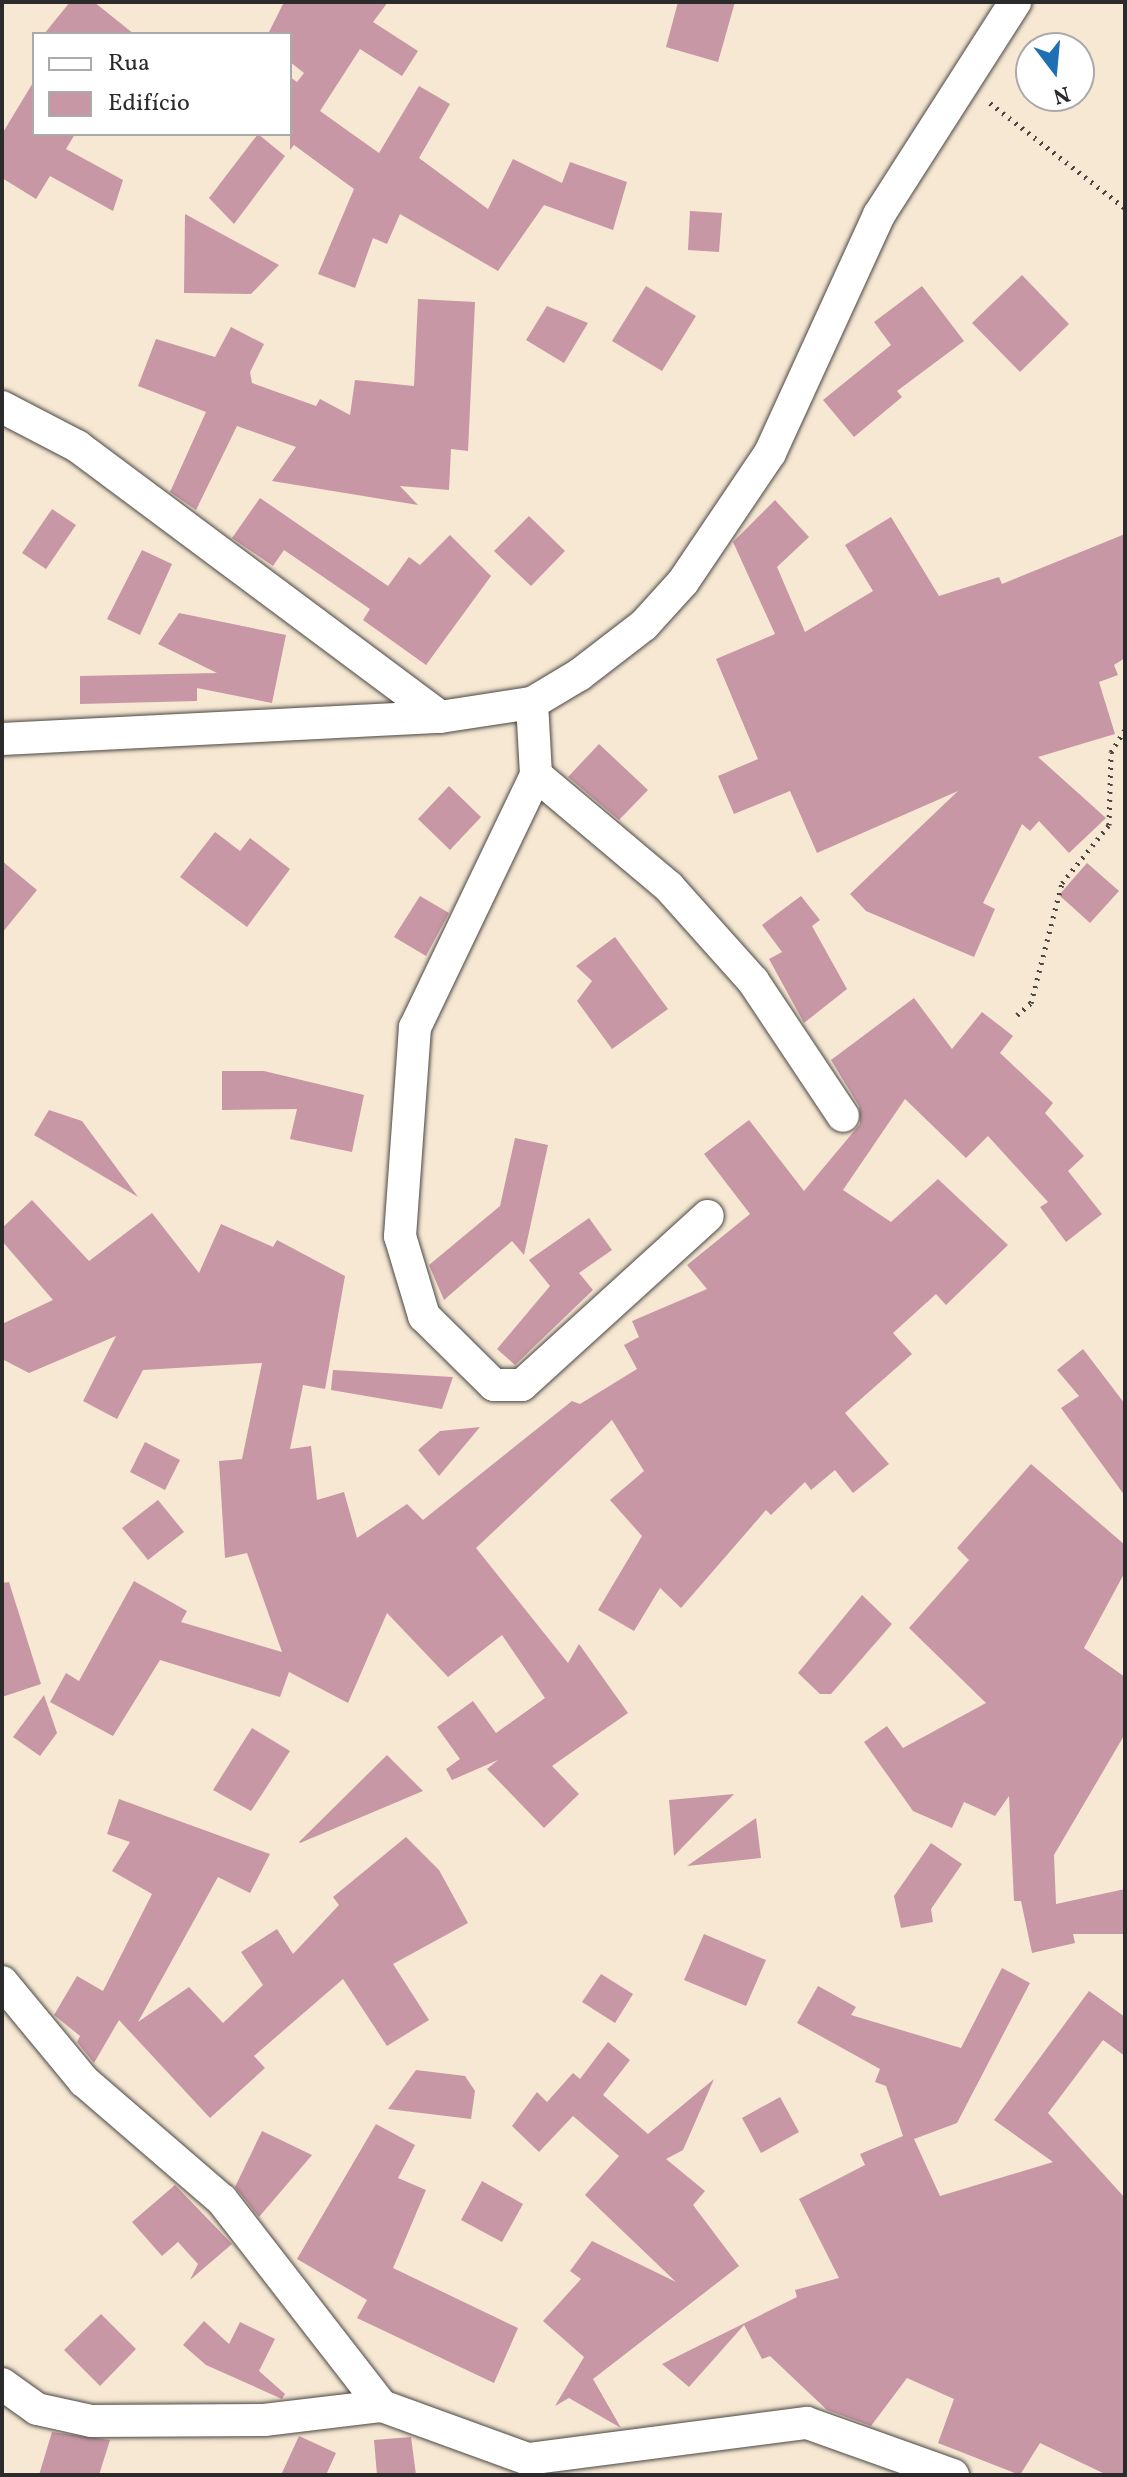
<!DOCTYPE html>
<html>
<head>
<meta charset="utf-8">
<style>
	body { margin:0 }
	#map { position:relative; width:1127px; height:2477px; overflow:hidden; background:#f7e8d3; font-family:Vollkorn,serif }
	div>[style] { position:absolute }
	.building>* { inset:0; background:#c897a5 }
	.path>* { height:5px; margin-top:-2.5px; transform-origin:0; background:repeating-linear-gradient(90deg,#4a4744 0 2px,transparent 0 8px) }
	.roads { filter:drop-shadow(0 0 2px #4a4744) drop-shadow(0 0 2px #4a4744) }
	.street>* { height:32px; margin:-16px; padding:0 16px; transform-origin:16px; border-radius:16px; background:#fff }
	span { translate:-50% -50%; white-space:nowrap; text-align:center; line-height:1.15; -webkit-text-stroke:8px #fff; paint-order:stroke }
	.frame { position:absolute; inset:0; border:4px solid #2b2b2b; pointer-events:none }
	.legend { position:absolute; left:32px; top:32px; width:260px; height:104px; box-sizing:border-box; background:#fff; border:2px solid #aaa; margin:0; padding:10px 14px; list-style:none; font-size:24px; color:#2b2b2b }
	.legend li { display:flex; align-items:center; gap:16px; height:40px }
	.legend b { width:40px; border:2px solid #aaa }
	.north { position:absolute; left:1015px; top:32px; width:80px; height:80px; box-sizing:border-box; background:#fff; border:2px solid #aaa; border-radius:50%; rotate:164deg; font-size:22px; font-weight:700; line-height:32px; text-align:center; color:#2b2b2b }
	.north::after { content:''; display:block; margin:auto; width:28px; height:36px; background:#1f6fb2; clip-path:polygon(50% 0,100% 100%,50% 72%,0 100%) }
</style>
</head>
<body>
<div id="map">
	<div class="building">
		<div style="clip-path:polygon(70px 2px,94px 2px,134px 34px,44px 34px)"></div>
		<div style="clip-path:polygon(284px 2px,388px 2px,373px 22px,418px 51px,402px 76px,360px 49px,320px 111px,379px 153px,419px 86px,450px 104px,419px 158px,488px 209px,513px 159px,562px 183px,570px 162px,627px 182px,613px 230px,544px 205px,498px 271px,400px 214px,387px 244px,373px 238px,355px 288px,318px 274px,354px 189px,294px 145px,290px 150px,290px 77px,297px 82px,304px 73px,290px 62px,290px 34px,268px 34px)"></div>
		<div style="clip-path:polygon(678px 2px,735px 2px,718px 62px,666px 47px)"></div>
		<div style="clip-path:polygon(34px 81px,34px 134px,75px 134px,66px 149px,123px 180px,113px 211px,50px 176px,36px 199px,2px 178px,2px 134px)"></div>
		<div style="clip-path:polygon(258px 134px,285px 156px,234px 224px,209px 198px)"></div>
		<div style="clip-path:polygon(690px 211px,722px 213px,719px 252px,688px 250px)"></div>
		<div style="clip-path:polygon(185px 214px,279px 265px,251px 294px,184px 293px)"></div>
		<div style="clip-path:polygon(1022px 275px,1069px 324px,1020px 372px,972px 323px)"></div>
		<div style="clip-path:polygon(646px 286px,696px 316px,662px 371px,612px 341px)"></div>
		<div style="clip-path:polygon(922px 286px,964px 341px,897px 391px,902px 397px,854px 437px,823px 400px,891px 345px,874px 322px)"></div>
		<div style="clip-path:polygon(418px 299px,475px 302px,468px 451px,451px 449px,449px 490px,400px 486px,418px 505px,272px 481px,296px 447px,237px 426px,196px 510px,170px 492px,206px 412px,138px 386px,156px 339px,215px 357px,231px 327px,264px 344px,250px 372px,252px 383px,316px 406px,320px 399px,350px 415px,355px 380px,414px 386px)"></div>
		<div style="clip-path:polygon(547px 306px,588px 323px,564px 363px,526px 340px)"></div>
		<div style="clip-path:polygon(260px 498px,388px 586px,409px 557px,420px 565px,450px 535px,491px 576px,426px 665px,363px 620px,370px 609px,284px 550px,273px 566px,232px 538px)"></div>
		<div style="clip-path:polygon(775px 500px,809px 537px,777px 567px,805px 632px,873px 591px,845px 545px,891px 517px,939px 596px,999px 577px,1002px 584px,1125px 534px,1125px 658px,1114px 665px,1118px 675px,1099px 682px,1115px 734px,1038px 757px,1106px 818px,1069px 853px,1039px 821px,1030px 831px,1022px 824px,983px 903px,995px 909px,974px 957px,866px 911px,850px 894px,958px 791px,817px 853px,790px 791px,734px 814px,718px 776px,758px 759px,716px 659px,775px 634px,733px 542px)"></div>
		<div style="clip-path:polygon(52px 509px,76px 525px,46px 569px,22px 553px)"></div>
		<div style="clip-path:polygon(529px 516px,565px 551px,531px 586px,494px 551px)"></div>
		<div style="clip-path:polygon(142px 550px,172px 564px,140px 635px,107px 619px)"></div>
		<div style="clip-path:polygon(179px 613px,286px 635px,272px 703px,197px 688px,197px 701px,80px 704px,80px 676px,217px 673px,158px 644px)"></div>
		<div style="clip-path:polygon(599px 744px,648px 790px,619px 820px,568px 777px)"></div>
		<div style="clip-path:polygon(449px 786px,481px 817px,450px 850px,418px 819px)"></div>
		<div style="clip-path:polygon(215px 832px,240px 851px,250px 838px,290px 869px,247px 927px,180px 877px)"></div>
		<div style="clip-path:polygon(2px 861px,37px 890px,2px 933px)"></div>
		<div style="clip-path:polygon(1087px 863px,1119px 891px,1090px 923px,1059px 895px)"></div>
		<div style="clip-path:polygon(420px 896px,449px 913px,426px 956px,394px 937px)"></div>
		<div style="clip-path:polygon(801px 896px,820px 920px,812px 926px,847px 989px,804px 1023px,769px 959px,782px 952px,762px 925px)"></div>
		<div style="clip-path:polygon(615px 937px,668px 1009px,612px 1049px,577px 1001px,592px 981px,576px 966px)"></div>
		<div style="clip-path:polygon(914px 998px,952px 1049px,982px 1012px,1013px 1036px,1000px 1053px,1053px 1103px,1045px 1113px,1084px 1156px,1068px 1171px,1102px 1214px,1066px 1242px,1040px 1207px,1048px 1202px,988px 1136px,966px 1158px,905px 1099px,843px 1190px,891px 1222px,938px 1179px,1008px 1245px,946px 1305px,936px 1294px,893px 1333px,912px 1354px,845px 1413px,889px 1464px,853px 1493px,835px 1470px,811px 1490px,805px 1482px,771px 1515px,766px 1510px,681px 1608px,660px 1588px,634px 1631px,598px 1610px,642px 1536px,610px 1500px,644px 1471px,612px 1420px,476px 1548px,568px 1663px,579px 1644px,628px 1713px,552px 1766px,579px 1794px,544px 1828px,487px 1769px,498px 1760px,452px 1780px,446px 1769px,460px 1759px,437px 1727px,473px 1701px,496px 1733px,545px 1698px,502px 1635px,448px 1677px,387px 1613px,348px 1703px,289px 1672px,280px 1697px,160px 1660px,113px 1736px,50px 1702px,66px 1673px,79px 1681px,134px 1581px,187px 1611px,181px 1622px,282px 1652px,247px 1553px,225px 1558px,219px 1461px,242px 1459px,262px 1363px,143px 1370px,117px 1419px,83px 1401px,116px 1336px,29px 1373px,2px 1359px,2px 1324px,53px 1300px,2px 1241px,2px 1228px,32px 1200px,89px 1261px,152px 1213px,199px 1273px,221px 1224px,273px 1247px,277px 1240px,345px 1276px,325px 1389px,303px 1385px,290px 1449px,311px 1446px,317px 1500px,344px 1492px,357px 1538px,407px 1504px,423px 1520px,572px 1401px,580px 1404px,637px 1369px,624px 1345px,639px 1337px,632px 1321px,707px 1289px,687px 1265px,750px 1214px,704px 1154px,749px 1120px,804px 1191px,860px 1124px,859px 1106px,831px 1060px)"></div>
		<div style="clip-path:polygon(222px 1071px,264px 1071px,364px 1095px,352px 1152px,290px 1139px,297px 1109px,222px 1110px)"></div>
		<div style="clip-path:polygon(49px 1110px,82px 1121px,138px 1197px,34px 1135px)"></div>
		<div style="clip-path:polygon(515px 1138px,548px 1145px,524px 1255px,512px 1241px,444px 1300px,429px 1265px,500px 1206px)"></div>
		<div style="clip-path:polygon(589px 1218px,612px 1250px,579px 1273px,593px 1290px,515px 1365px,497px 1349px,550px 1286px,529px 1260px)"></div>
		<div style="clip-path:polygon(1083px 1349px,1125px 1404px,1125px 1496px,1061px 1408px,1079px 1396px,1057px 1370px)"></div>
		<div style="clip-path:polygon(333px 1370px,453px 1377px,442px 1409px,331px 1390px)"></div>
		<div style="clip-path:polygon(480px 1427px,439px 1476px,418px 1450px,440px 1431px)"></div>
		<div style="clip-path:polygon(145px 1442px,180px 1460px,165px 1490px,130px 1472px)"></div>
		<div style="clip-path:polygon(1031px 1464px,1125px 1545px,1125px 1572px,1084px 1648px,1125px 1677px,1125px 1734px,1054px 1855px,1056px 1904px,1125px 1889px,1125px 1934px,1073px 1934px,1075px 1943px,1032px 1953px,1021px 1901px,1014px 1901px,1009px 1796px,995px 1816px,964px 1802px,952px 1828px,913px 1811px,864px 1742px,887px 1726px,903px 1748px,986px 1703px,909px 1628px,969px 1560px,957px 1548px)"></div>
		<div style="clip-path:polygon(158px 1500px,184px 1532px,148px 1560px,122px 1528px)"></div>
		<div style="clip-path:polygon(9px 1582px,41px 1684px,2px 1697px,2px 1583px)"></div>
		<div style="clip-path:polygon(862px 1595px,892px 1624px,831px 1694px,820px 1694px,798px 1673px)"></div>
		<div style="clip-path:polygon(44px 1695px,57px 1733px,40px 1756px,13px 1737px)"></div>
		<div style="clip-path:polygon(252px 1728px,290px 1751px,251px 1811px,213px 1790px)"></div>
		<div style="clip-path:polygon(387px 1755px,423px 1791px,300px 1843px,299px 1842px)"></div>
		<div style="clip-path:polygon(734px 1794px,674px 1856px,669px 1800px)"></div>
		<div style="clip-path:polygon(119px 1799px,270px 1854px,250px 1893px,218px 1877px,138px 2022px,189px 1987px,223px 2023px,263px 1985px,241px 1952px,277px 1929px,293px 1954px,339px 1905px,333px 1897px,406px 1837px,439px 1870px,468px 1923px,393px 1964px,429px 2020px,387px 2046px,343px 1979px,254px 2056px,265px 2068px,210px 2118px,119px 2020px,94px 2063px,77px 2042px,80px 2036px,54px 2015px,77px 1976px,103px 1991px,152px 1894px,112px 1871px,130px 1842px,107px 1834px)"></div>
		<div style="clip-path:polygon(756px 1818px,761px 1858px,687px 1866px)"></div>
		<div style="clip-path:polygon(931px 1843px,962px 1864px,931px 1909px,933px 1922px,901px 1928px,894px 1896px)"></div>
		<div style="clip-path:polygon(704px 1934px,766px 1960px,746px 2006px,684px 1980px)"></div>
		<div style="clip-path:polygon(1002px 1968px,1030px 1983px,957px 2123px,914px 2139px,940px 2196px,1053px 2162px,994px 2120px,1089px 1991px,1125px 2017px,1125px 2056px,1103px 2040px,1048px 2113px,1125px 2198px,1125px 2475px,1107px 2475px,1040px 2443px,1020px 2475px,938px 2443px,954px 2399px,907px 2378px,871px 2426px,827px 2410px,770px 2356px,762px 2359px,744px 2325px,689px 2387px,662px 2364px,797px 2297px,795px 2290px,839px 2278px,799px 2199px,865px 2165px,860px 2154px,903px 2136px,886px 2086px,875px 2082px,880px 2069px,797px 2023px,818px 1986px,856px 2007px,851px 2015px,961px 2048px)"></div>
		<div style="clip-path:polygon(601px 1974px,633px 1994px,615px 2023px,582px 2002px)"></div>
		<div style="clip-path:polygon(608px 2042px,630px 2060px,603px 2095px,648px 2134px,714px 2079px,683px 2150px,666px 2159px,705px 2191px,693px 2205px,739px 2266px,593px 2379px,621px 2428px,569px 2398px,555px 2406px,584px 2357px,543px 2321px,581px 2279px,570px 2271px,592px 2241px,676px 2282px,585px 2195px,619px 2156px,573px 2116px,539px 2152px,512px 2126px,537px 2092px,547px 2102px,573px 2073px,580px 2079px)"></div>
		<div style="clip-path:polygon(416px 2070px,465px 2076px,475px 2091px,471px 2119px,388px 2109px)"></div>
		<div style="clip-path:polygon(780px 2097px,799px 2132px,761px 2153px,742px 2118px)"></div>
		<div style="clip-path:polygon(376px 2124px,415px 2145px,398px 2178px,426px 2190px,393px 2268px,518px 2328px,494px 2383px,357px 2318px,367px 2300px,297px 2259px)"></div>
		<div style="clip-path:polygon(262px 2131px,312px 2155px,259px 2217px,235px 2187px)"></div>
		<div style="clip-path:polygon(482px 2181px,523px 2204px,502px 2242px,461px 2220px)"></div>
		<div style="clip-path:polygon(175px 2185px,232px 2244px,190px 2280px,198px 2264px,178px 2242px,162px 2256px,132px 2222px)"></div>
		<div style="clip-path:polygon(101px 2314px,136px 2349px,100px 2386px,64px 2350px)"></div>
		<div style="clip-path:polygon(204px 2321px,229px 2344px,240px 2322px,275px 2339px,259px 2371px,285px 2394px,282px 2399px,206px 2365px,183px 2345px)"></div>
		<div style="clip-path:polygon(52px 2432px,110px 2440px,99px 2475px,39px 2475px)"></div>
		<div style="clip-path:polygon(299px 2436px,336px 2453px,326px 2475px,281px 2475px)"></div>
		<div style="clip-path:polygon(411px 2437px,416px 2475px,377px 2475px,374px 2440px)"></div>
	</div>
	<div class="path">
		<div style="left:990px;top:103px;width:171px;rotate:37.9deg"></div>
		<div style="left:1017px;top:1015px;width:18px;rotate:-41deg"></div>
		<div style="left:1031px;top:1003px;width:124px;rotate:-75.5deg"></div>
		<div style="left:1062px;top:883px;width:75px;rotate:-51deg"></div>
		<div style="left:1109px;top:825px;width:73px;rotate:-88.4deg"></div>
		<div style="left:1111px;top:752px;width:26px;rotate:-58deg"></div>
	</div>
	<div class="roads">
		<div class="street">
			<div style="left:2px;top:407px;width:85px;rotate:27.5deg"></div>
			<div style="left:77px;top:446px;width:453px;rotate:36.7deg"></div>
			<div style="left:532px;top:703px;width:72px;rotate:86.8deg"></div>
			<div style="left:536px;top:775px;width:174px;rotate:40.1deg"></div>
			<div style="left:669px;top:887px;width:126px;rotate:48.2deg"></div>
			<div style="left:753px;top:981px;width:162px;rotate:56.3deg"></div>
			<div style="left:2px;top:739px;width:439px;rotate:-2.9deg"></div>
			<div style="left:440px;top:717px;width:93px;rotate:-8.7deg"></div>
			<div style="left:532px;top:703px;width:55px;rotate:-30.8deg"></div>
			<div style="left:579px;top:675px;width:82px;rotate:-37.6deg"></div>
			<div style="left:644px;top:625px;width:58px;rotate:-47.8deg"></div>
			<div style="left:683px;top:582px;width:156px;rotate:-56deg"></div>
			<div style="left:770px;top:453px;width:262px;rotate:-65.4deg"></div>
			<div style="left:879px;top:215px;width:253px;rotate:-57.4deg"></div>
			<div style="left:536px;top:775px;width:280px;rotate:115.6deg"></div>
			<div style="left:415px;top:1027px;width:210px;rotate:94.1deg"></div>
			<div style="left:400px;top:1236px;width:84px;rotate:73.3deg"></div>
			<div style="left:424px;top:1316px;width:98px;rotate:44.6deg"></div>
			<div style="left:494px;top:1385px;width:28px"></div>
			<div style="left:522px;top:1385px;width:251px;rotate:-42.3deg"></div>
			<div style="left:2px;top:1982px;width:129px;rotate:50.4deg"></div>
			<div style="left:84px;top:2081px;width:182px;rotate:40.8deg"></div>
			<div style="left:222px;top:2200px;width:261px;rotate:52.2deg"></div>
			<div style="left:2px;top:2384px;width:43px;rotate:35.5deg"></div>
			<div style="left:37px;top:2409px;width:55px;rotate:12.5deg"></div>
			<div style="left:91px;top:2421px;width:173px;rotate:-0.3deg"></div>
			<div style="left:264px;top:2420px;width:119px;rotate:-6.8deg"></div>
			<div style="left:382px;top:2406px;width:155px;rotate:20deg"></div>
			<div style="left:528px;top:2459px;width:281px;rotate:-7.4deg"></div>
			<div style="left:807px;top:2423px;width:155px;rotate:19.6deg"></div>
		</div>
	</div>
	<div class="frame"></div>
	<ul class="legend">
	<li><b style="height:10px;background:#fff"></b>Rua</li>
	<li><b style="height:22px;background:#c897a5"></b>Edifício</li>
	</ul>
	<div class="north">N</div>
</div>
</body>
</html>
